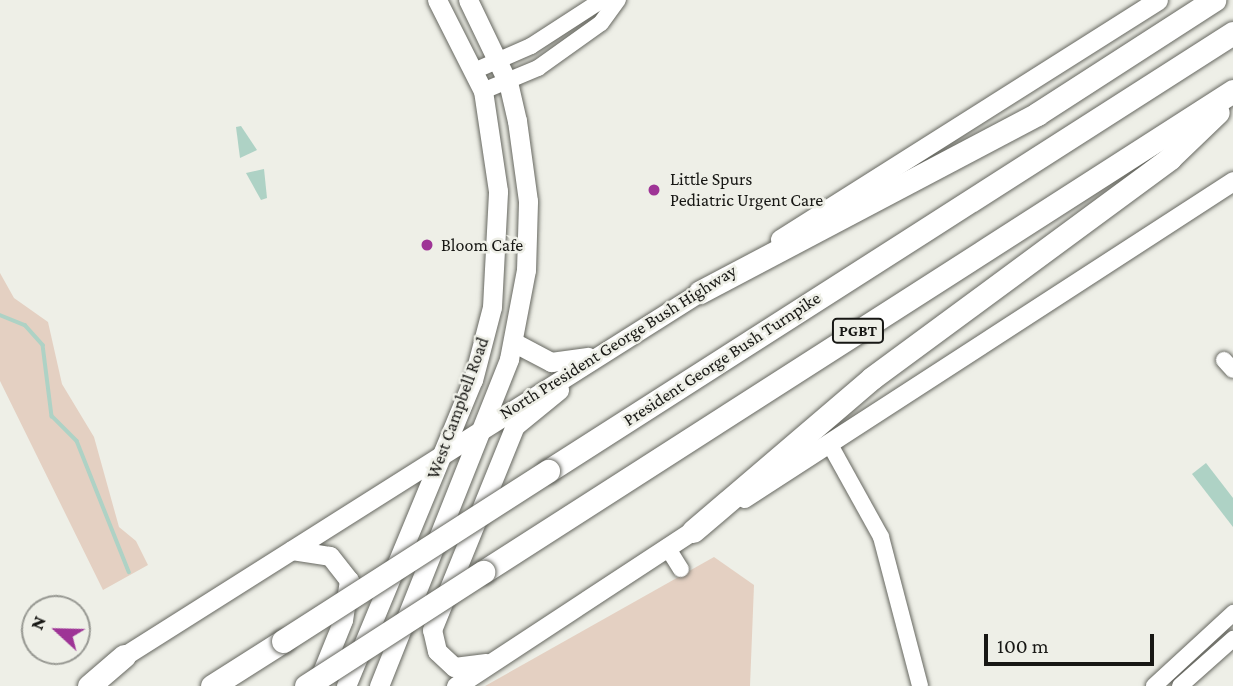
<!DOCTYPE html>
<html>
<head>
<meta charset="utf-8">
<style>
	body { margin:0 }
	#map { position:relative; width:1233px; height:686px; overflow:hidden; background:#eeefe7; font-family:"Crimson Pro",serif }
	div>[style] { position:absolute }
	.green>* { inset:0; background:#e4d0c2 }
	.water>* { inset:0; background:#aed2c5 }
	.stream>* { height:3.5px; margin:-1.75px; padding:0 1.75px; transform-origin:1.75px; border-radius:1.75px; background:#aed2c5 }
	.roads { filter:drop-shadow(0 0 2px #666760) drop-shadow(0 0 2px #666760) }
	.minor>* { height:16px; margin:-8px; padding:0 8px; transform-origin:8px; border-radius:8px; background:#fff }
	.major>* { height:19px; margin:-9.5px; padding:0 9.5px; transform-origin:9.5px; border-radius:9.5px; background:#fff }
	.highway>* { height:23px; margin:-11.5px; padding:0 11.5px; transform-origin:11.5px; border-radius:11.5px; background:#fff }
	.bridges { filter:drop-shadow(0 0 2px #666760) drop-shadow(0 0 2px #666760) }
	.highway-bridge>* { height:23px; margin:-11.5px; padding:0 11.5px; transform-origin:11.5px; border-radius:11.5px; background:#fff }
	.dots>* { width:19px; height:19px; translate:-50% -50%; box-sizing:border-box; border:4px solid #eeefe7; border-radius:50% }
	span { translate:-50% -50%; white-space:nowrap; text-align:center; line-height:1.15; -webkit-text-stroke:5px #eeefe7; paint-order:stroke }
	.shield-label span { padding:2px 5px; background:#eeefe7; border:2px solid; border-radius:5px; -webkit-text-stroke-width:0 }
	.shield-label { font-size:16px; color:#171714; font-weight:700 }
	.poi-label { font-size:18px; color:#171714 }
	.left { translate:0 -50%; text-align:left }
	.street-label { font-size:18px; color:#171714 }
	.north { position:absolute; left:21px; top:595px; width:70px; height:70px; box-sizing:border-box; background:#eeefe7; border:2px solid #989993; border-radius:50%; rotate:292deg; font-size:19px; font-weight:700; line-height:28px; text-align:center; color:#171714 }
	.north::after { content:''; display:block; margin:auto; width:24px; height:32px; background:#9e3496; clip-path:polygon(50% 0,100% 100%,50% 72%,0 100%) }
	.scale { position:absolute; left:984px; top:634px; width:170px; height:32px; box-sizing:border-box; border:4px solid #171714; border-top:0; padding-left:9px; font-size:21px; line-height:24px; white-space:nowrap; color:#171714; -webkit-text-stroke:5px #eeefe7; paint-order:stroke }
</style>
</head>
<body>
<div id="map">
	<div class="green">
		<div style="clip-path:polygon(0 273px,14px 298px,48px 322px,62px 384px,94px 437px,119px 527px,136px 541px,148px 565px,103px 590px,0 381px)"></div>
		<div style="clip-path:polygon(714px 557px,754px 585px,750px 686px,485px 686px)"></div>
	</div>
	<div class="water">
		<div style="clip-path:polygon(241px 126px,257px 150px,240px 158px,236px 127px)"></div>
		<div style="clip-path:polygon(264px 169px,267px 198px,261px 200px,246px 173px)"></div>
		<div style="clip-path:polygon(1206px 463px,1233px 498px,1233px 527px,1192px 474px)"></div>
	</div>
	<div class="stream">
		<div style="left:0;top:315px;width:27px;rotate:22deg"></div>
		<div style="left:25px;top:325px;width:27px;rotate:48deg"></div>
		<div style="left:43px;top:345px;width:72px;rotate:82.8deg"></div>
		<div style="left:52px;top:416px;width:35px;rotate:45deg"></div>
		<div style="left:77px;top:441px;width:141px;rotate:68.3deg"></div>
	</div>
	<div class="roads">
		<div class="minor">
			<div style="left:474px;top:71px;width:62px;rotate:-23.7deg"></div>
			<div style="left:531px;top:46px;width:85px;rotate:-32.9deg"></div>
			<div style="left:483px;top:91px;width:60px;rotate:-22.7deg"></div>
			<div style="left:538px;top:68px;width:77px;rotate:-35.5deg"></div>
			<div style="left:601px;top:23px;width:29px;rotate:-54deg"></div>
			<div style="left:1224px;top:360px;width:13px;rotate:48deg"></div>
			<div style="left:829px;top:443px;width:107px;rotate:61deg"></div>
			<div style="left:881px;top:537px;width:154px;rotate:75.3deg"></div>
			<div style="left:667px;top:547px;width:26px;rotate:58deg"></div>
			<div style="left:1154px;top:686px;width:108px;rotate:-42.7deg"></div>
			<div style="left:1180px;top:686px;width:71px;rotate:-41.6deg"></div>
		</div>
		<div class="major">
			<div style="left:780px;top:239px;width:447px;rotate:-32.3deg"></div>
			<div style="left:515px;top:343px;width:41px;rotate:27.8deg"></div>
			<div style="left:551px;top:362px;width:37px;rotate:-8deg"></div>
			<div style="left:744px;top:498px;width:583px;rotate:-32.95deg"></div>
			<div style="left:292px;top:550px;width:38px;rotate:9deg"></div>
			<div style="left:330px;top:556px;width:31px;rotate:52deg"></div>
			<div style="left:349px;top:580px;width:40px;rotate:98.5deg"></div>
			<div style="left:343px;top:620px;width:67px;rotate:112deg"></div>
			<div style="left:113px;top:663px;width:707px;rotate:-32.3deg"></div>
			<div style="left:486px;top:663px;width:32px;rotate:173deg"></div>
			<div style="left:454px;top:667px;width:23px;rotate:-137deg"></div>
			<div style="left:437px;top:651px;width:22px;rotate:-103deg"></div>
			<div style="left:432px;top:630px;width:220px;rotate:-67.9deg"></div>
			<div style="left:515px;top:426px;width:57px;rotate:-39.3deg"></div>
			<div style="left:346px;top:686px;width:331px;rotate:-67.5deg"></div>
			<div style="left:473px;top:380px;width:75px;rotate:-75.4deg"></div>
			<div style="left:492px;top:307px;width:116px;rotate:-87deg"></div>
			<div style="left:498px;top:191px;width:101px;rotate:-98.5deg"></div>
			<div style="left:483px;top:91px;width:102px;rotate:-116.8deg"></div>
			<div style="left:379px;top:686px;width:352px;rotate:-68.3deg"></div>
			<div style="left:509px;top:359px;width:91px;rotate:-79.2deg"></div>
			<div style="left:526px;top:270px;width:69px;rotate:-88.3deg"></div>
			<div style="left:528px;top:201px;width:81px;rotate:-97.8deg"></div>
			<div style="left:517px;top:121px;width:39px;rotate:-103deg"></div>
			<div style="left:508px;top:83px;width:92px;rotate:-115.7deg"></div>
			<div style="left:456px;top:686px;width:295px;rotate:-33.3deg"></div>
		</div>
		<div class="highway">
			<div style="left:700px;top:292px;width:381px;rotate:-27.8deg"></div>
			<div style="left:1037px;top:114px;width:211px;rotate:-32.8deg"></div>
			<div style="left:548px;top:471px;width:813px;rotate:-32.6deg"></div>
			<div style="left:693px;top:531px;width:235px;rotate:-40.5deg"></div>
			<div style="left:872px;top:378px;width:370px;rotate:-36.4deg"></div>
			<div style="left:1170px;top:158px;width:66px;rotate:-43.8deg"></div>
			<div style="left:483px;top:572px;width:891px;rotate:-32.67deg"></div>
			<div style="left:89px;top:686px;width:46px;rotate:-40.6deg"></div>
			<div style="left:212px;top:686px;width:84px;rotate:-32.4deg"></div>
		</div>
	</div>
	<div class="bridges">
		<div class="highway-bridge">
			<div style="left:283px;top:641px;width:315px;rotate:-32.7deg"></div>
			<div style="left:306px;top:686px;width:211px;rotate:-32.8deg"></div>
		</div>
	</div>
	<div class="dots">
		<div style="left:654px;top:190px;background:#9e3496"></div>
		<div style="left:427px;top:245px;background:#9e3496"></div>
	</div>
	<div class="shield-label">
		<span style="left:858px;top:331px">PGBT</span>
	</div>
	<div class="poi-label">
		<span class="left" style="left:670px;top:190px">Little Spurs<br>Pediatric Urgent Care</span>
		<span class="left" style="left:441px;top:245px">Bloom Cafe</span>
	</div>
	<div class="street-label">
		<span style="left:618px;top:342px;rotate:-32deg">North President George Bush Highway</span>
		<span style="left:722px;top:359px;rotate:-33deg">President George Bush Turnpike</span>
		<span style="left:458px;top:408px;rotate:-70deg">West Campbell Road</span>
	</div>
	<div class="north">N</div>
	<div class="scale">100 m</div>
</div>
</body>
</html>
